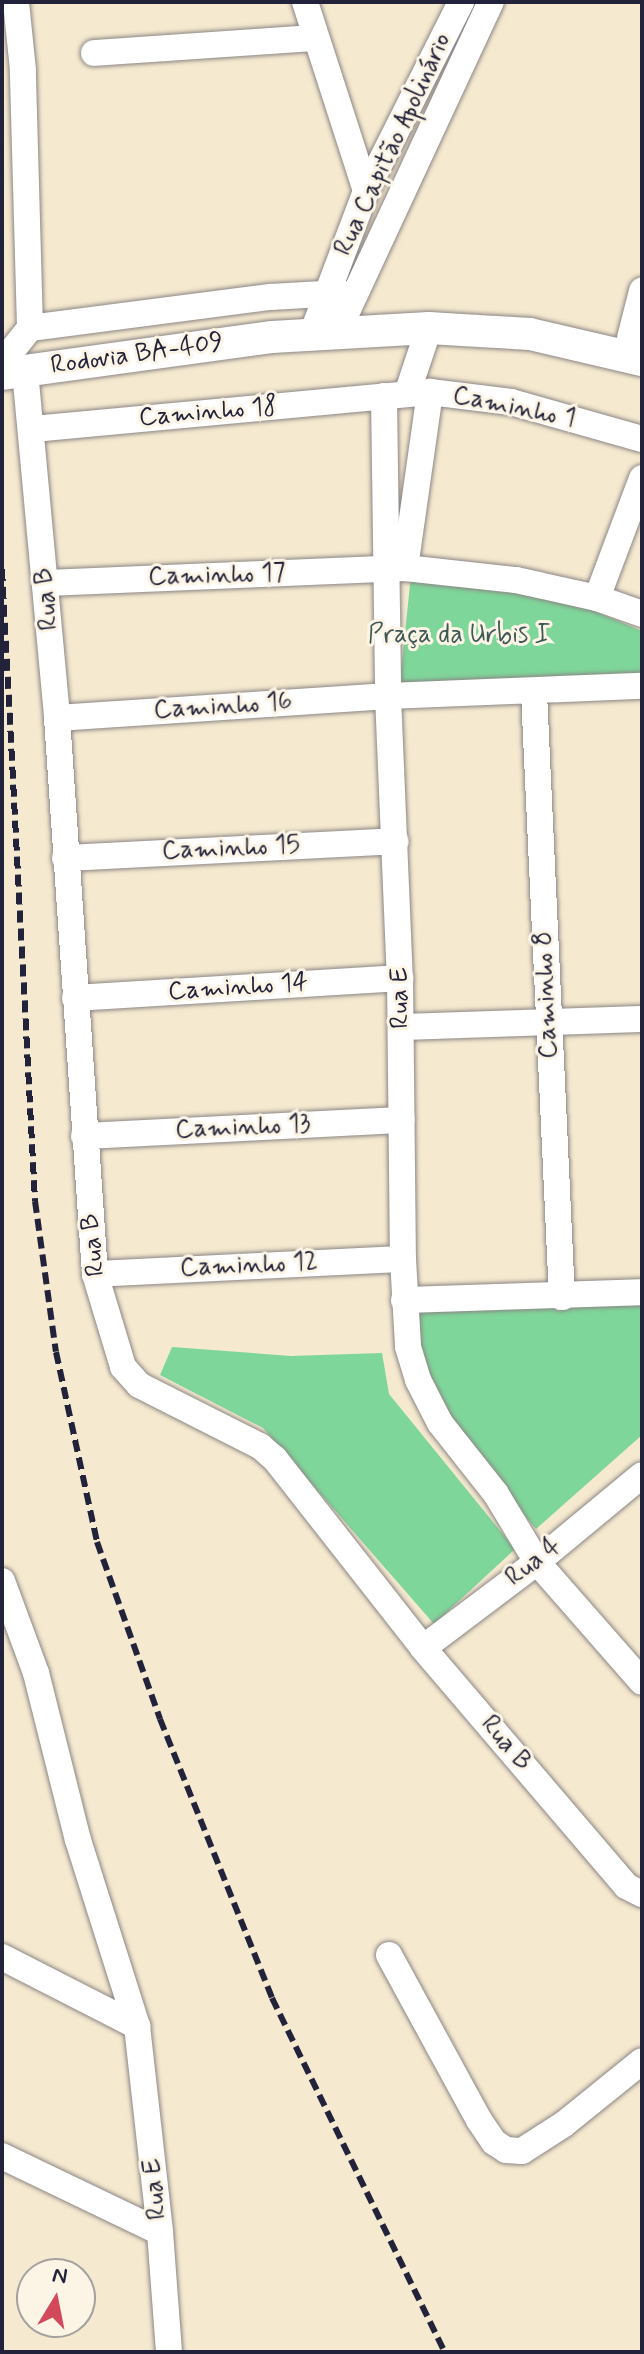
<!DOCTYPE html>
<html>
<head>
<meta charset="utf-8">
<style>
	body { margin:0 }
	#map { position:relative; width:644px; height:2354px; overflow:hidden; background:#f5e9cf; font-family:Mynerve,sans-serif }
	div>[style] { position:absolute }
	.green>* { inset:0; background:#7fd69a }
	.roads { filter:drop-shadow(0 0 2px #8c8685) drop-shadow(0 0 2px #8c8685) }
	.minor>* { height:26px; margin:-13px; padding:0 13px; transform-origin:13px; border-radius:13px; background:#fff }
	.major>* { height:32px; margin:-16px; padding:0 16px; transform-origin:16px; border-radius:16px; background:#fff }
	.rail>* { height:6px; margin-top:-3px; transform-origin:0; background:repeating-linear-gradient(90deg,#22223b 0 12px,transparent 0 18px) }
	span { translate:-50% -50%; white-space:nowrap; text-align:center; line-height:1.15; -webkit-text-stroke:6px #fcf5e5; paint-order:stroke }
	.street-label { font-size:26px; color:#22223b }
	.park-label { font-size:26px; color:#3e5858 }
	.frame { position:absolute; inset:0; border:4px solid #22223b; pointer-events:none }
	.north { position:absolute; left:16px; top:2258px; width:80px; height:80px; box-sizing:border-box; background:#fcf5e5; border:2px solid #a5a1a1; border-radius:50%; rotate:10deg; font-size:22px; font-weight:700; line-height:32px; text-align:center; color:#22223b }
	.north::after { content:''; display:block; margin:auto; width:28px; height:36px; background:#d1495b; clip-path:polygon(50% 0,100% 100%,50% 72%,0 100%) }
</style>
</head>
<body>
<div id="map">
	<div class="green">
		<div style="clip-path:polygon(411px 575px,462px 580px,585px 607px,642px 631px,642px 683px,399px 691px)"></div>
		<div style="clip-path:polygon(642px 1299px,642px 1435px,536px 1529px,450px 1428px,427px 1393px,415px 1312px)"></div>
		<div style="clip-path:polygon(172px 1347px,291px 1356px,382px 1353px,389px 1394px,515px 1549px,434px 1624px,263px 1428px,160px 1375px)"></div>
	</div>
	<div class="roads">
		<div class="minor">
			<div style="left:305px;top:2px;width:199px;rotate:72.1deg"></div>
			<div style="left:94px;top:53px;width:222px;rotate:-3.9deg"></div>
			<div style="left:30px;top:328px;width:242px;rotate:-7.4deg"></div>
			<div style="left:270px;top:297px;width:71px;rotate:-3.2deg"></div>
			<div style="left:338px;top:331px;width:363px;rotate:-65.1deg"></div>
			<div style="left:312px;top:334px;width:153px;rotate:-69.3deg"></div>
			<div style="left:366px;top:191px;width:212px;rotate:-63.3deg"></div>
			<div style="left:630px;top:338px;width:49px;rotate:-75.7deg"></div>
			<div style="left:2px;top:363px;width:45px;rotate:-51.3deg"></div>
			<div style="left:30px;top:328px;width:258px;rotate:-91.6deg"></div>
			<div style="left:23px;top:70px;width:68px;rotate:-95.9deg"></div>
			<div style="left:25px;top:371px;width:348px;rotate:84.7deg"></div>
			<div style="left:57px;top:718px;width:557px;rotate:86.09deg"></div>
			<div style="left:95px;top:1274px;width:97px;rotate:73.2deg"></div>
			<div style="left:123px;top:1367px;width:24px;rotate:48deg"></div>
			<div style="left:139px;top:1385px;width:136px;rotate:26.8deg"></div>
			<div style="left:260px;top:1446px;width:20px;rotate:41deg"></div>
			<div style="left:275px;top:1459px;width:240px;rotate:51.9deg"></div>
			<div style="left:423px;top:1648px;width:313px;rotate:49.5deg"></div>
			<div style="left:626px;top:1886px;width:18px;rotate:27deg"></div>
			<div style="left:407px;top:394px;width:70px;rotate:-71.6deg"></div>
			<div style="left:384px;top:396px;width:300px;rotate:89.2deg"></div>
			<div style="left:388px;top:696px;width:282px;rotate:87.6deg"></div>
			<div style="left:400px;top:978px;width:281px;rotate:89.4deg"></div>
			<div style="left:403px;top:1259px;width:88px;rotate:86.7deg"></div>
			<div style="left:408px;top:1347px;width:34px;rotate:73deg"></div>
			<div style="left:418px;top:1380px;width:48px;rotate:62.9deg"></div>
			<div style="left:440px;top:1423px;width:90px;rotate:51.7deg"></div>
			<div style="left:496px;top:1494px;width:79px;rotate:58.9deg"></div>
			<div style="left:537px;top:1562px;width:159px;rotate:48.8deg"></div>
			<div style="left:33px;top:429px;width:399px;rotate:-5.3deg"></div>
			<div style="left:430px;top:392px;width:82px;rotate:7deg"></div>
			<div style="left:511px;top:402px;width:136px;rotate:15.8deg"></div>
			<div style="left:405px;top:568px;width:178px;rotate:-81.9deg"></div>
			<div style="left:47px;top:583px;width:358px;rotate:-2.4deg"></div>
			<div style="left:405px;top:568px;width:112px;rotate:6.2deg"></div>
			<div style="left:516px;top:580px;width:83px;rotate:12.5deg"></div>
			<div style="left:597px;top:598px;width:48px;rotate:19.6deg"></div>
			<div style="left:597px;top:598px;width:128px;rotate:-69.4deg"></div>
			<div style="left:534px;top:693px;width:605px;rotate:87.35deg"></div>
			<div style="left:57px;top:718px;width:332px;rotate:-3.8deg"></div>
			<div style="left:388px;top:696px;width:254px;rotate:-2.3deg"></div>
			<div style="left:65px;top:858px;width:331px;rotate:-2.9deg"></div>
			<div style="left:75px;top:998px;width:326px;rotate:-3.5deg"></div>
			<div style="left:401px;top:1027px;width:241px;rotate:-1.9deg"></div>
			<div style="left:84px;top:1136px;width:318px;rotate:-2.9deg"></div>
			<div style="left:95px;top:1274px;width:308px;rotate:-2.8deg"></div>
			<div style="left:404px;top:1300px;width:238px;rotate:-1.9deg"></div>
			<div style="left:2px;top:1581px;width:98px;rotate:69.7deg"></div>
			<div style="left:36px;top:1673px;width:172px;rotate:75.9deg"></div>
			<div style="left:78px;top:1840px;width:195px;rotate:72.4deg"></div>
			<div style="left:137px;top:2026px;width:207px;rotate:83.6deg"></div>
			<div style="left:160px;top:2232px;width:120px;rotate:85.7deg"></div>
			<div style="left:423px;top:1648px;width:143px;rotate:-37deg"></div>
			<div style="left:537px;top:1562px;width:136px;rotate:-39.6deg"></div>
			<div style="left:389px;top:1955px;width:188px;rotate:61.4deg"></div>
			<div style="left:479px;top:2120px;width:27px;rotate:56deg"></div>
			<div style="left:494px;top:2142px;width:14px;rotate:34deg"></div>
			<div style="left:506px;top:2150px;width:16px;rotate:4deg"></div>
			<div style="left:522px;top:2151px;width:50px;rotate:-32.7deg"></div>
			<div style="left:564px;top:2124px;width:100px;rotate:-38.9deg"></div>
			<div style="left:2px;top:1957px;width:152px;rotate:27.1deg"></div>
			<div style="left:2px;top:2156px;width:175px;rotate:25.7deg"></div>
		</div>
		<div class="major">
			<div style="left:2px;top:374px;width:273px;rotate:-7.8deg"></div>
			<div style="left:272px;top:337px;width:157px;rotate:-3.3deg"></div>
			<div style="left:429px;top:328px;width:101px;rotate:3.4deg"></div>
			<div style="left:530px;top:334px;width:115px;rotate:13.1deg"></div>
		</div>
	</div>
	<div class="rail">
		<div style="left:2px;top:569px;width:633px;rotate:87.01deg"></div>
		<div style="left:35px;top:1201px;width:152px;rotate:82.1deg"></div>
		<div style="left:56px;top:1352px;width:194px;rotate:77.8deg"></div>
		<div style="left:97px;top:1542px;width:188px;rotate:70.4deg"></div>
		<div style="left:160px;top:1719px;width:301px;rotate:68.1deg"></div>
		<div style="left:272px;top:1998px;width:394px;rotate:64deg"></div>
	</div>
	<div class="street-label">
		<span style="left:394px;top:145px;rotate:-65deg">Rua Capitão Apolinário</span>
		<span style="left:137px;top:355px;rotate:-8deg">Rodovia BA-409</span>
		<span style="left:514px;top:408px;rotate:11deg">Caminho 1</span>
		<span style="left:208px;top:413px;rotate:-5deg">Caminho 18</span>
		<span style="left:217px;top:576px;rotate:-2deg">Caminho 17</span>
		<span style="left:48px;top:599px;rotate:-95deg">Rua B</span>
		<span style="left:223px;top:707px;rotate:-4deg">Caminho 16</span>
		<span style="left:231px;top:849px;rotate:-3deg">Caminho 15</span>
		<span style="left:238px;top:988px;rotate:-4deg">Caminho 14</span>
		<span style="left:547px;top:995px;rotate:-93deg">Caminho 8</span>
		<span style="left:401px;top:998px;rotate:-91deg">Rua E</span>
		<span style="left:243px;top:1128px;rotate:-3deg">Caminho 13</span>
		<span style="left:94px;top:1245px;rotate:-96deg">Rua B</span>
		<span style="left:249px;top:1266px;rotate:-3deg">Caminho 12</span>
		<span style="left:534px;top:1563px;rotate:-38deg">Rua 4</span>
		<span style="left:505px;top:1744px;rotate:50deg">Rua B</span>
		<span style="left:156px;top:2189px;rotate:-96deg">Rua E</span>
	</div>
	<div class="park-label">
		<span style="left:459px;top:636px">Praça da Urbis I</span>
	</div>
	<div class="frame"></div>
	<div class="north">N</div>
</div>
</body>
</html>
